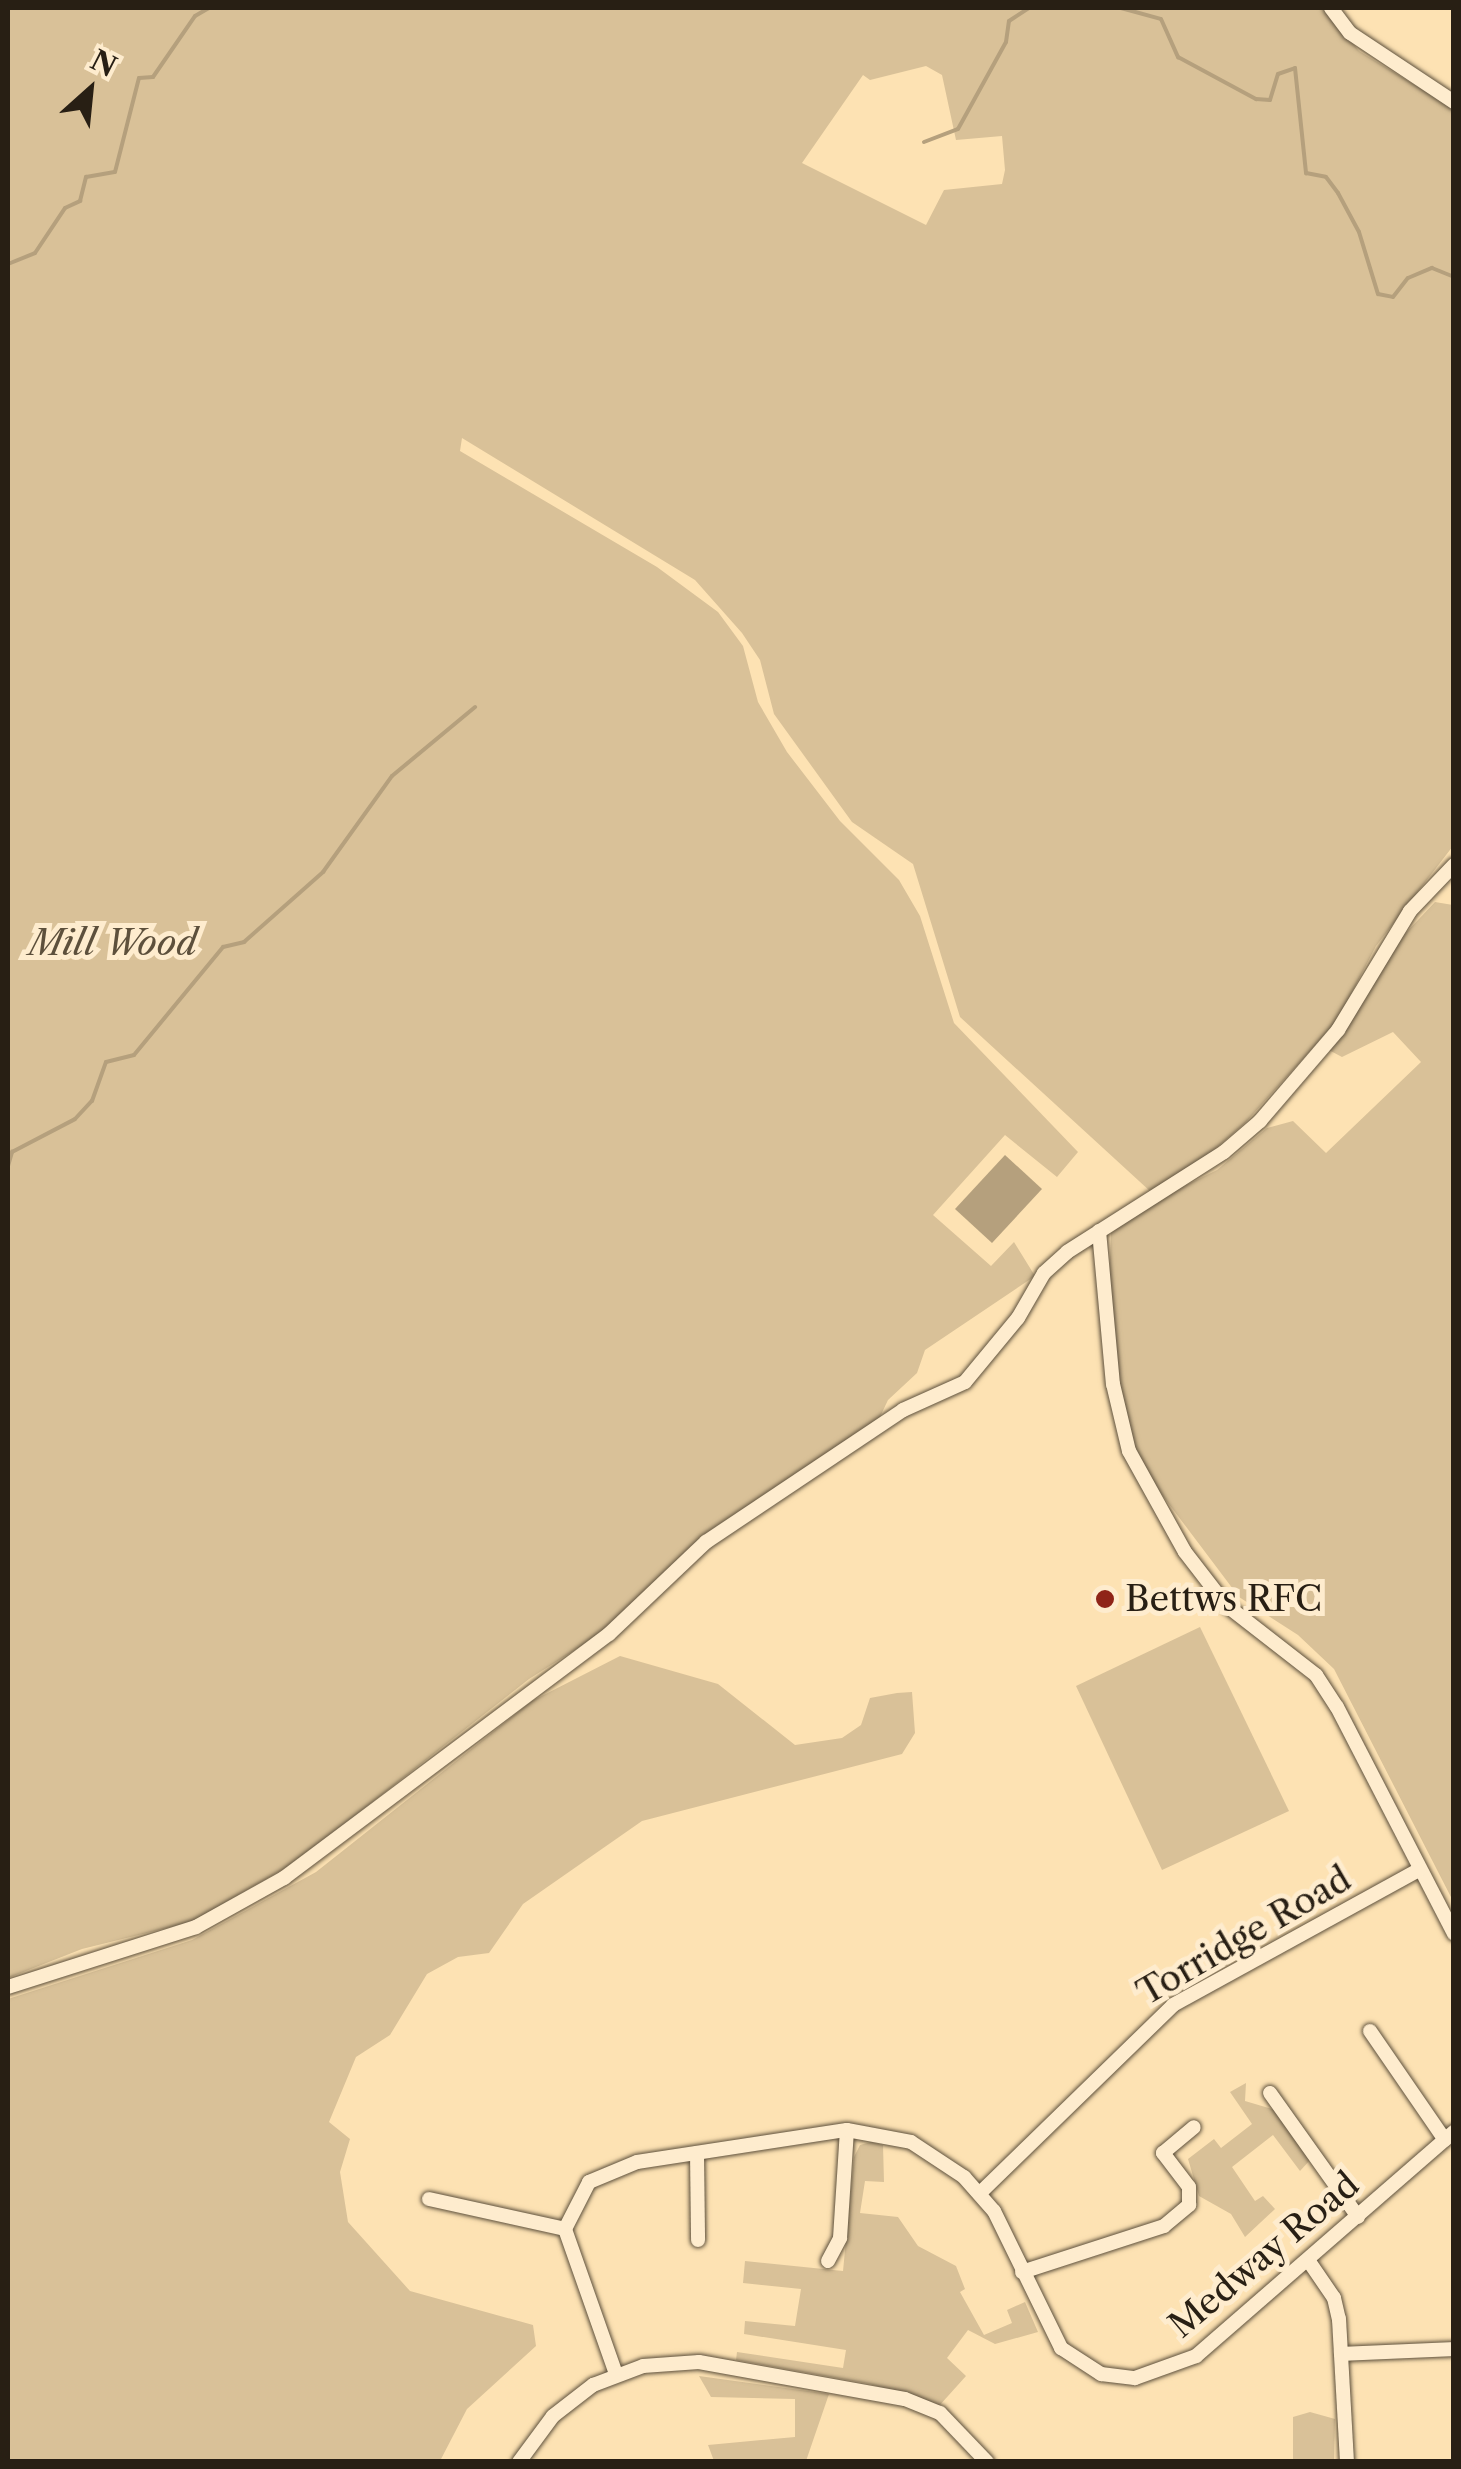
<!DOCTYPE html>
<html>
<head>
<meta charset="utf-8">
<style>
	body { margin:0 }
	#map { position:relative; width:1461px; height:2469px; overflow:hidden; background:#fde2b3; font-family:"Libre Caslon Text",serif }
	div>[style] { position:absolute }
	.green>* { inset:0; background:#d9c198 }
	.water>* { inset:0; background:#b5a07d }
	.stream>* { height:4px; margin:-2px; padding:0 2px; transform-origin:2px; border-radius:2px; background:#b5a07d }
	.roads { filter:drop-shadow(0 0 2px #5d503c) drop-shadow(0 0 2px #5d503c) }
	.street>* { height:14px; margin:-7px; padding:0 7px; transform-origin:7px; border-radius:7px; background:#feecce }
	.dots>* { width:28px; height:28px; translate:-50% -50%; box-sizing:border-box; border:5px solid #feecce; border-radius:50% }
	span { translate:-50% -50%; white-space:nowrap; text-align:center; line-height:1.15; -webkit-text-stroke:10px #feecce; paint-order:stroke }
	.park-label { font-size:35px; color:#5d503c; font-style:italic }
	.poi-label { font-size:35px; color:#281f14 }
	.left { translate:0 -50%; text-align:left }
	.street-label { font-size:35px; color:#281f14 }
	.frame { position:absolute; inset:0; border:10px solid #281f14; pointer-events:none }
	.north { position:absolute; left:40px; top:40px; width:100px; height:100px; -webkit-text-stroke:8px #feecce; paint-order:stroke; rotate:27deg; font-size:28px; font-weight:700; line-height:40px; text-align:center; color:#281f14 }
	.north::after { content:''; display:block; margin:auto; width:35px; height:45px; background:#281f14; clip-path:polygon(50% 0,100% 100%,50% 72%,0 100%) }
</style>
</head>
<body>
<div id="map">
	<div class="green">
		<div style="clip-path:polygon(evenodd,8px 8px,1325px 8px,1359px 51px,1454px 109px,1453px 846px,1376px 946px,1337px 1021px,1245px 1123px,1192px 1169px,1151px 1192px,960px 1017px,913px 864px,852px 822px,774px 714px,760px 660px,742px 633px,695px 580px,462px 438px,460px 451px,657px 567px,718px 612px,743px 646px,758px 702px,787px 752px,840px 821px,899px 880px,920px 916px,954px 1023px,1078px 1152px,1057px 1177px,1005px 1135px,933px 1215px,991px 1266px,1014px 1242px,1035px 1276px,925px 1350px,917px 1373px,888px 1400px,878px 1421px,712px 1529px,608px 1629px,529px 1679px,296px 1862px,191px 1922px,82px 1949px,8px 1978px,8px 8px,926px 66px,942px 75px,956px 140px,1002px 136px,1005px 170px,1002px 184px,944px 190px,926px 225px,802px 163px,863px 75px,870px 80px,926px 66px)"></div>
		<div style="clip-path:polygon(1435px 902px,1453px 905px,1453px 1901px,1334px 1669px,1298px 1635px,1239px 1597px,1129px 1451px,1108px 1313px,1111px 1233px,1156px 1200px,1217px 1170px,1267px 1128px,1293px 1121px,1326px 1153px,1421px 1062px,1393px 1032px,1342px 1057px,1325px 1048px,1386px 954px)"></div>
		<div style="clip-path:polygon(1200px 1627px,1289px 1811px,1162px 1870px,1076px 1686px)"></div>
		<div style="clip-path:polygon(620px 1656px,718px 1684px,795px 1745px,842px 1738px,861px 1725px,870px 1698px,897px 1693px,912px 1692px,915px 1733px,902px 1754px,642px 1821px,523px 1904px,489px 1953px,458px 1957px,427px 1974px,390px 2035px,356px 2057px,329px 2122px,350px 2139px,340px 2172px,348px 2222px,410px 2291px,533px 2325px,536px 2346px,467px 2409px,440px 2461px,8px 2461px,8px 1999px,192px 1940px,316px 1872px,532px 1701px)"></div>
		<div style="clip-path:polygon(1246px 2083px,1245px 2101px,1275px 2110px,1311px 2159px,1300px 2171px,1273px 2135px,1232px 2167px,1255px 2201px,1263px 2196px,1275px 2209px,1245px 2237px,1231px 2214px,1199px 2196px,1188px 2159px,1214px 2139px,1221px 2148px,1252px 2124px,1230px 2092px)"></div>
		<div style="clip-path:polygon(871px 2142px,883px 2145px,884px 2182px,865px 2181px,860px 2213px,898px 2217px,918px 2246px,956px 2266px,965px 2289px,960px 2292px,984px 2335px,1012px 2323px,1007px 2310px,1025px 2302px,1038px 2332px,995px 2344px,968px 2330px,947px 2358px,966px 2376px,939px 2406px,870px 2384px,736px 2360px,737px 2352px,843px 2368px,846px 2350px,744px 2334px,745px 2321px,795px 2326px,801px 2289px,743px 2283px,745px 2261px,843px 2271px,854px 2157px,860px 2145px)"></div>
		<div style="clip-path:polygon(699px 2376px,829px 2394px,806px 2461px,714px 2461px,708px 2445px,795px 2437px,795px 2399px,711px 2397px)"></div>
		<div style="clip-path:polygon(1310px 2412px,1335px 2419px,1334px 2461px,1293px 2461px,1293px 2417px)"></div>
	</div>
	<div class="water">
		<div style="clip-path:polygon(1005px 1155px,1042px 1189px,992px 1243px,955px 1209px)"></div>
	</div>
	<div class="stream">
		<div style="left:1121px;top:8px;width:41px;rotate:15.4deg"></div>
		<div style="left:1161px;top:19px;width:42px;rotate:65.9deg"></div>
		<div style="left:1178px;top:57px;width:89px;rotate:28.3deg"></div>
		<div style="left:1256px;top:99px;width:14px;rotate:4deg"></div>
		<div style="left:1270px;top:100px;width:27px;rotate:-73deg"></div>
		<div style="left:1278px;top:74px;width:18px;rotate:-19deg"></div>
		<div style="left:1295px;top:68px;width:106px;rotate:84deg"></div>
		<div style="left:1306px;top:173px;width:20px;rotate:11deg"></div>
		<div style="left:1326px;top:177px;width:20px;rotate:53deg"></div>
		<div style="left:1338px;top:193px;width:44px;rotate:61.7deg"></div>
		<div style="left:1359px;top:232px;width:65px;rotate:73deg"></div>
		<div style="left:1378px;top:294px;width:15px;rotate:11deg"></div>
		<div style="left:1393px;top:297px;width:24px;rotate:-52deg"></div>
		<div style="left:1408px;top:278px;width:26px;rotate:-23deg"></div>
		<div style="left:1432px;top:268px;width:24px;rotate:22deg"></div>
		<div style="left:924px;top:142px;width:36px;rotate:-21deg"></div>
		<div style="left:958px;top:129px;width:99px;rotate:-61.1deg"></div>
		<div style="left:1006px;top:42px;width:21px;rotate:-82deg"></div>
		<div style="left:1009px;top:21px;width:24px;rotate:-33deg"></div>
		<div style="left:8px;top:264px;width:29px;rotate:-22deg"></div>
		<div style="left:35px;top:253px;width:54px;rotate:-56.3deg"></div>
		<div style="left:65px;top:208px;width:17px;rotate:-25deg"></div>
		<div style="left:80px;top:201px;width:25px;rotate:-76deg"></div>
		<div style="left:86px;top:177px;width:29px;rotate:-10deg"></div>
		<div style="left:115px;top:172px;width:97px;rotate:-75.7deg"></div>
		<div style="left:139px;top:78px;width:14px;rotate:-4deg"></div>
		<div style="left:153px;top:77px;width:74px;rotate:-55.5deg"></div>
		<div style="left:195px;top:16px;width:16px;rotate:-30deg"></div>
		<div style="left:8px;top:1166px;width:15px;rotate:-74deg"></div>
		<div style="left:12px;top:1152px;width:71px;rotate:-27.6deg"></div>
		<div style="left:75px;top:1119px;width:25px;rotate:-47deg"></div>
		<div style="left:92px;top:1101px;width:41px;rotate:-70.3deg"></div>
		<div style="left:106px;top:1062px;width:29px;rotate:-14deg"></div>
		<div style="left:134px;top:1055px;width:140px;rotate:-50.5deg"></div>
		<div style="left:223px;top:947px;width:22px;rotate:-13deg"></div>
		<div style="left:244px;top:942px;width:106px;rotate:-41.5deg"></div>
		<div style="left:323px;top:872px;width:118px;rotate:-54.3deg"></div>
		<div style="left:392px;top:776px;width:108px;rotate:-39.7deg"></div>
		<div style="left:8px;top:1187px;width:29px;rotate:90deg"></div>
		<div style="left:8px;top:1261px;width:5px;rotate:90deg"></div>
	</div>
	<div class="roads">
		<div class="street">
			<div style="left:1331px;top:8px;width:31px;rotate:53deg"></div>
			<div style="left:1350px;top:33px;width:125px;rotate:33.6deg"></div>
			<div style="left:1099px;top:1231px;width:154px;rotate:84.8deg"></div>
			<div style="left:1113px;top:1384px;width:69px;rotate:76.6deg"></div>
			<div style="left:1129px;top:1451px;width:115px;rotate:61deg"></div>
			<div style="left:1185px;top:1552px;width:67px;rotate:52.3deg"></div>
			<div style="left:1226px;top:1605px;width:114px;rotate:37.9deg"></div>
			<div style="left:1316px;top:1675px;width:38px;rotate:57deg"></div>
			<div style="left:1337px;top:1707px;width:255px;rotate:62.7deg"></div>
			<div style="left:8px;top:1987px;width:197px;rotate:-17.7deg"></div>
			<div style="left:196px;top:1927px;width:101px;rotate:-29.1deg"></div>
			<div style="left:284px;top:1878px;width:406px;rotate:-36.9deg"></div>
			<div style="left:609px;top:1634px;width:134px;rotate:-43.5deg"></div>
			<div style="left:706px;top:1542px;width:237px;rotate:-33.8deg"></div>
			<div style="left:903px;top:1410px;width:68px;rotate:-24.3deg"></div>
			<div style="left:965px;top:1382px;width:83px;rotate:-50.4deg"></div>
			<div style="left:1018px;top:1318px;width:52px;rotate:-60deg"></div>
			<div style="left:1044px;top:1273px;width:31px;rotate:-42deg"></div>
			<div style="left:1067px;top:1252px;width:186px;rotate:-32.5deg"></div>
			<div style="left:1224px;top:1152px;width:48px;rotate:-40.7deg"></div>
			<div style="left:1260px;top:1121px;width:120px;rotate:-49.4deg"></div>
			<div style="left:1338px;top:1030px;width:139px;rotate:-58.8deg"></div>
			<div style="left:1410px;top:911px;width:64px;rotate:-46.3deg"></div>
			<div style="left:1370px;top:2031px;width:132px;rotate:55.5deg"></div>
			<div style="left:1270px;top:2093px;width:152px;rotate:54.6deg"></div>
			<div style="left:697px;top:2153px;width:87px;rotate:89.3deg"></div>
			<div style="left:980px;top:2193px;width:269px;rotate:-44.2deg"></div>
			<div style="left:1173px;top:2005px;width:281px;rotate:-28.8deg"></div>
			<div style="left:429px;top:2199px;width:139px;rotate:12.4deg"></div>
			<div style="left:1308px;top:2260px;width:46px;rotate:55.6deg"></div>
			<div style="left:1334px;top:2298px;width:22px;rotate:77deg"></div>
			<div style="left:1339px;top:2319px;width:143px;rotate:86.8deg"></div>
			<div style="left:828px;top:2261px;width:26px;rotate:-62deg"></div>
			<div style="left:840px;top:2238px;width:108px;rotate:-86.3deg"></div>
			<div style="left:1022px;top:2272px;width:149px;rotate:-17.9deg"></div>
			<div style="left:1164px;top:2226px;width:33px;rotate:-40deg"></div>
			<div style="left:1189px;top:2205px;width:18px;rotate:-90deg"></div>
			<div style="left:1189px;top:2187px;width:43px;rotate:-127.4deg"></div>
			<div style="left:1163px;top:2153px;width:40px;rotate:-40deg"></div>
			<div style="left:1341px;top:2354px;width:113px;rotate:-2.5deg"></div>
			<div style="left:616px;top:2374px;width:154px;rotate:-109.4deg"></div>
			<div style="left:565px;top:2229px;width:53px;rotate:-62.9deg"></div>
			<div style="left:589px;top:2182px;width:52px;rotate:-22.6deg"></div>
			<div style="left:637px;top:2162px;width:212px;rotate:-8.7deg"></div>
			<div style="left:847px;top:2130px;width:65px;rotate:10.6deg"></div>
			<div style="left:911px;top:2142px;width:64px;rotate:33.4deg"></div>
			<div style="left:964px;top:2177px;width:45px;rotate:48.6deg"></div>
			<div style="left:994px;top:2211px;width:153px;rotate:63.9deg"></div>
			<div style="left:1061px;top:2348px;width:48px;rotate:33deg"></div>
			<div style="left:1101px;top:2374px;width:34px;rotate:7deg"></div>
			<div style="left:1135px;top:2378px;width:65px;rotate:-19.8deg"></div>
			<div style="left:1196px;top:2356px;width:342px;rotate:-41deg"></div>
			<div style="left:519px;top:2462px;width:57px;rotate:-53.5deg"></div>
			<div style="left:553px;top:2416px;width:51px;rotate:-37.8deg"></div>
			<div style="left:593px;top:2385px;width:53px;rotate:-20.8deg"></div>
			<div style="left:643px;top:2366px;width:56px;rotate:-4.1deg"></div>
			<div style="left:699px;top:2362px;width:209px;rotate:10.2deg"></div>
			<div style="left:905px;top:2399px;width:38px;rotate:22deg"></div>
			<div style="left:940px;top:2413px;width:68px;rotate:46.2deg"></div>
		</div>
	</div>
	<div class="dots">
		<div style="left:1105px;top:1599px;background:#8f2418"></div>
	</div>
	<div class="park-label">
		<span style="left:113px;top:943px">Mill Wood</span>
	</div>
	<div class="poi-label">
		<span class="left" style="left:1125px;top:1599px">Bettws RFC</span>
	</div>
	<div class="street-label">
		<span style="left:1244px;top:1936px;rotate:-30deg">Torridge Road</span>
		<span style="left:1264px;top:2255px;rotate:-40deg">Medway Road</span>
	</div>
	<div class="frame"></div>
	<div class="north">N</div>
</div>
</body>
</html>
